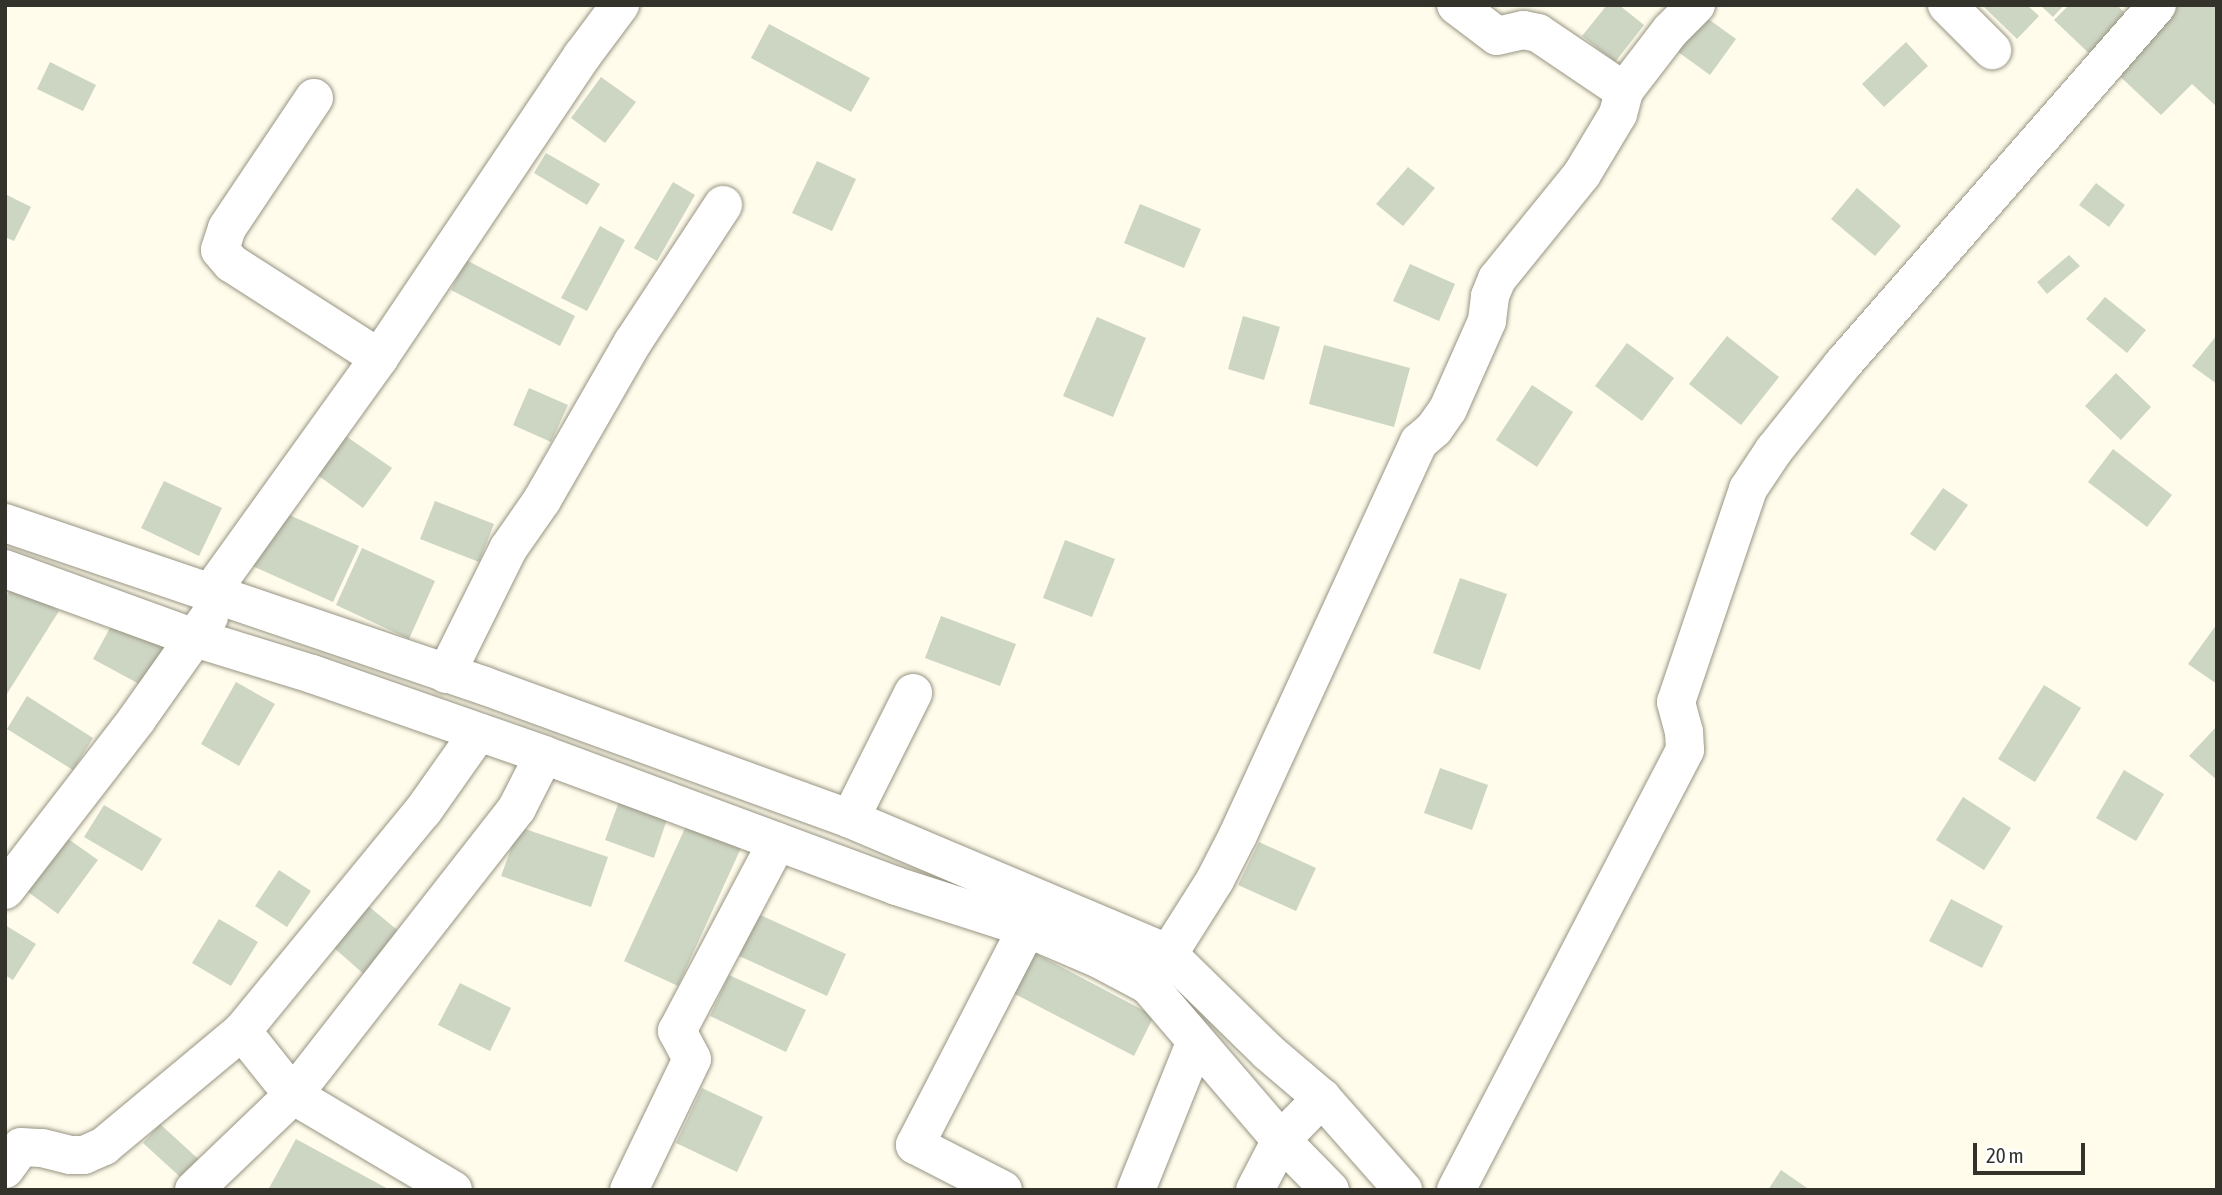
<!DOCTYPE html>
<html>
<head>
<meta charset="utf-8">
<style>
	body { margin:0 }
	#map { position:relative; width:2222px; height:1195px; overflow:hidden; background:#fffcec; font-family:"Asap Condensed",sans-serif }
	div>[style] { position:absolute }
	.building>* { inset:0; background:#cdd5c3 }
	.roads { filter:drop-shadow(0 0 2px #989482) drop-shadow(0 0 2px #989482) }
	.minor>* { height:38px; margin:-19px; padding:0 19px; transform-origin:19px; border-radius:19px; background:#fff }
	span { translate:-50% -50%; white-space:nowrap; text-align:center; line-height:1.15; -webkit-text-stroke:5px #fff; paint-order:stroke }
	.frame { position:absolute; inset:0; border:7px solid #34332b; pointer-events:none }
	.scale { position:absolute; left:1973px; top:1143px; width:112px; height:32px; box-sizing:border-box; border:4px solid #34332b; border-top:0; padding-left:9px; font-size:21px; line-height:24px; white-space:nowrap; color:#34332b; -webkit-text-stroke:5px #fff; paint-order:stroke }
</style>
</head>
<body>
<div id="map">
	<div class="building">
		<div style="clip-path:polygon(1607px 5px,1619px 5px,1644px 25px,1615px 62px,1582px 36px)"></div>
		<div style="clip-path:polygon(1982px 5px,2027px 5px,2039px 16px,2017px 39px)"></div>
		<div style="clip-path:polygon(2040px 5px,2064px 5px,2053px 17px)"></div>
		<div style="clip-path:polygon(2069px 5px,2117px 5px,2133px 21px,2096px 60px,2054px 20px)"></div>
		<div style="clip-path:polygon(2170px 5px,2217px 5px,2217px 107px,2192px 84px,2161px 115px,2110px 67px)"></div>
		<div style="clip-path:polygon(1700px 13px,1736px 39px,1710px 75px,1674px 49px)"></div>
		<div style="clip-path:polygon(769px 24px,870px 78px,851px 112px,751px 58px)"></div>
		<div style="clip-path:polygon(1906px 42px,1928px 66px,1884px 107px,1862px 84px)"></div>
		<div style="clip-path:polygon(50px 62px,96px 85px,83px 111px,37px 89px)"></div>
		<div style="clip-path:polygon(601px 77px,636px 102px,605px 143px,571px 118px)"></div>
		<div style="clip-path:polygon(546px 153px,600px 184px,587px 205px,534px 173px)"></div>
		<div style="clip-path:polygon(817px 161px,856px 179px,832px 231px,792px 213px)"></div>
		<div style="clip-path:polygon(1408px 167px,1435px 188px,1403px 226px,1376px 204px)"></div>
		<div style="clip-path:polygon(673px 182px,695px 195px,657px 261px,634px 248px)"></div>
		<div style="clip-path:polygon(2096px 183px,2125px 205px,2109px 227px,2079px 205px)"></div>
		<div style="clip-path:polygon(1857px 188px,1901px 226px,1875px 256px,1831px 219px)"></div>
		<div style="clip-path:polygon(5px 194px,31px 207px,14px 241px,5px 237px)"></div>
		<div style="clip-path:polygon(1140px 204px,1201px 229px,1184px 268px,1124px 243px)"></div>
		<div style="clip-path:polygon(600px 226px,625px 240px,587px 311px,561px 298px)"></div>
		<div style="clip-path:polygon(2069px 255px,2080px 266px,2047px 294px,2037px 282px)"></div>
		<div style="clip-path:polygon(466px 260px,575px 316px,560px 346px,451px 290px)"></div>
		<div style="clip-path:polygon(1410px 264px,1455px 284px,1439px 321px,1393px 301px)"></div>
		<div style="clip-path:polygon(2105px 297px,2146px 330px,2127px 353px,2086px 319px)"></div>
		<div style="clip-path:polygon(1243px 316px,1280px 327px,1264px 380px,1228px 369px)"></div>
		<div style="clip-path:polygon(1097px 317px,1146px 338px,1113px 417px,1063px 396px)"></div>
		<div style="clip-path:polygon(2217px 335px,2217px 384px,2192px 366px)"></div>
		<div style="clip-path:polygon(1727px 336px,1779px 377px,1741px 425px,1689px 384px)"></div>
		<div style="clip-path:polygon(1627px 343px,1674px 378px,1642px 421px,1595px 386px)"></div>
		<div style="clip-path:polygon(1324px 345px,1410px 368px,1394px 427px,1309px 404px)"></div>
		<div style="clip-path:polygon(2116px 373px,2151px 407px,2121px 440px,2085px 406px)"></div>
		<div style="clip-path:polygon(1532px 385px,1573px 412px,1537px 467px,1496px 440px)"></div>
		<div style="clip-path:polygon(529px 388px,568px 405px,551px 442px,513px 425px)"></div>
		<div style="clip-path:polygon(340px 432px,392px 468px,363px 508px,312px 471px)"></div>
		<div style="clip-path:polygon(2113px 449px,2172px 495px,2147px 527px,2088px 482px)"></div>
		<div style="clip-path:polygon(164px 481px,222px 508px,199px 556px,141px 528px)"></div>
		<div style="clip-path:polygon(1943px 488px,1968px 505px,1935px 551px,1910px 534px)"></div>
		<div style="clip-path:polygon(435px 501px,494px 524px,479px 562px,420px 539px)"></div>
		<div style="clip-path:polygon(276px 509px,359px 546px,333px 602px,250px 565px)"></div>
		<div style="clip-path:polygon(1065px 540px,1115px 559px,1092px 617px,1043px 598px)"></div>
		<div style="clip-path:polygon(362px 548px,435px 581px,409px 639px,336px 605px)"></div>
		<div style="clip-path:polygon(1460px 578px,1507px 594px,1480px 670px,1433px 653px)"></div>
		<div style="clip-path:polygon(15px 583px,59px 611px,5px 697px,5px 598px)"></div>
		<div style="clip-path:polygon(941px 616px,1016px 644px,1000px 686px,925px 658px)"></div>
		<div style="clip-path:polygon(116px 617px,177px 651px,154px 692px,93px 659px)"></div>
		<div style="clip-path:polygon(2217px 624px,2217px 684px,2188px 664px)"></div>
		<div style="clip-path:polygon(236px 682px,275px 704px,239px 766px,201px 744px)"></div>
		<div style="clip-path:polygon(2044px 685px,2081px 708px,2035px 782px,1998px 759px)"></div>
		<div style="clip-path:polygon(27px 696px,93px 738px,73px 770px,7px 729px)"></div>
		<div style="clip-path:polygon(2217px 726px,2217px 780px,2189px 756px)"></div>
		<div style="clip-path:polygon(1440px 768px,1488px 785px,1472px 830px,1424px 813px)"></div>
		<div style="clip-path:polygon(2124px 770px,2164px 794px,2136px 841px,2096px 818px)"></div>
		<div style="clip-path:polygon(621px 796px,669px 813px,654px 858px,605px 840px)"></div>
		<div style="clip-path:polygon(1963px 797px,2011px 828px,1984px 870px,1936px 840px)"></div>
		<div style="clip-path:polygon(104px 805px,162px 839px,142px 871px,84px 837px)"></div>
		<div style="clip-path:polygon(687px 824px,741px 848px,678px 986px,624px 961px)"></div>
		<div style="clip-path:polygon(519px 827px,608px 857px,591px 907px,501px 876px)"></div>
		<div style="clip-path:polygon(64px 836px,98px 860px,58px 914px,24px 889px)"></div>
		<div style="clip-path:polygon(1259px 842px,1316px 868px,1296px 911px,1238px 885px)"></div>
		<div style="clip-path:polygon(279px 870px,311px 891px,287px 927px,255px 906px)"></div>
		<div style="clip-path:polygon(360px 899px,402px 934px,366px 976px,325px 940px)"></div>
		<div style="clip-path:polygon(1951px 899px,2003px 926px,1982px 968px,1929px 941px)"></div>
		<div style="clip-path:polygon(758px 914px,846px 954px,827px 996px,739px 956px)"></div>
		<div style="clip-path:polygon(219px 919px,258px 942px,231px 986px,192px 963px)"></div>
		<div style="clip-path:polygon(5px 925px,36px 944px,13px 980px,5px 975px)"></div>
		<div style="clip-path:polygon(1033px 952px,1154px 1016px,1134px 1056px,1011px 992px)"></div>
		<div style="clip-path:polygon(729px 975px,806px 1010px,786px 1052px,710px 1016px)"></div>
		<div style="clip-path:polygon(460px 983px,511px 1008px,490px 1051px,438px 1025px)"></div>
		<div style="clip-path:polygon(702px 1088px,763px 1117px,737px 1172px,676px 1143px)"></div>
		<div style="clip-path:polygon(160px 1124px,206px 1166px,189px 1185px,143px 1143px)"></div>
		<div style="clip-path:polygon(296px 1139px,390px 1190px,268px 1190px)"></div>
		<div style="clip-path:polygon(1781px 1170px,1810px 1190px,1768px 1190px)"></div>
	</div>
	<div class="roads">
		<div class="minor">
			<div style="left:1456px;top:5px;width:51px;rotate:37.1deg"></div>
			<div style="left:1497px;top:36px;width:27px;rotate:-13deg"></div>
			<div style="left:1523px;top:30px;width:15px;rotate:11deg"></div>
			<div style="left:1538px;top:33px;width:104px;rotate:34deg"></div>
			<div style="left:1947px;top:5px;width:64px;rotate:45deg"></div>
			<div style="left:314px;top:98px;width:156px;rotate:123.8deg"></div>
			<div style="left:227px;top:228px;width:23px;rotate:108deg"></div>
			<div style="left:220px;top:250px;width:17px;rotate:50deg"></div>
			<div style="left:231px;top:263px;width:176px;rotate:32.7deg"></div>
			<div style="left:5px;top:523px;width:507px;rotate:18.76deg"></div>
			<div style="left:485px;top:686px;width:388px;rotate:20deg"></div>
			<div style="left:850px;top:819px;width:344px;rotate:22.9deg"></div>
			<div style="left:1167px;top:953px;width:141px;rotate:44.4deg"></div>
			<div style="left:1268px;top:1052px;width:71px;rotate:40.4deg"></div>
			<div style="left:1322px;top:1098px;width:123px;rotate:48.6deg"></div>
			<div style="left:5px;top:569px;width:202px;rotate:20deg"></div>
			<div style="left:195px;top:638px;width:122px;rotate:17.1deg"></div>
			<div style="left:312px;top:674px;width:246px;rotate:19.2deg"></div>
			<div style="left:544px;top:755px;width:376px;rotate:20.4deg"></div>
			<div style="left:896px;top:886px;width:138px;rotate:17.8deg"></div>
			<div style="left:1027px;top:928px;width:78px;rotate:23.3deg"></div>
			<div style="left:1099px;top:959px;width:55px;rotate:28deg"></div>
			<div style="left:1148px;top:985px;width:204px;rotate:49.4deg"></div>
			<div style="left:1281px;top:1140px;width:70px;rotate:45.6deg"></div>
			<div style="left:211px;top:592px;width:288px;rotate:-54.3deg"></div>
			<div style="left:379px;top:358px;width:364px;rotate:-56.1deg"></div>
			<div style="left:582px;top:56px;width:64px;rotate:-53.3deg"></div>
			<div style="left:446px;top:674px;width:140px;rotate:-63.6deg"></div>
			<div style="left:508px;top:549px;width:60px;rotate:-55.2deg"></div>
			<div style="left:542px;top:500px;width:182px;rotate:-60.1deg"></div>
			<div style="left:633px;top:342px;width:164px;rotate:-56.7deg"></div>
			<div style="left:850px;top:819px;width:141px;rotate:-63.4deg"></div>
			<div style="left:5px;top:890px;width:216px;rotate:-52.3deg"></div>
			<div style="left:137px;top:719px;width:125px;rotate:-54.8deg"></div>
			<div style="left:1155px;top:975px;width:112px;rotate:-57.7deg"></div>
			<div style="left:1215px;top:880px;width:51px;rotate:-62.9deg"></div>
			<div style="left:1238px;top:835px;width:433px;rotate:-65.3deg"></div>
			<div style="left:1419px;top:442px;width:20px;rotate:-41deg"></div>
			<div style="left:1434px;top:429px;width:24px;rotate:-55deg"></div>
			<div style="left:1448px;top:409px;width:96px;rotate:-66.1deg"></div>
			<div style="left:1487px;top:321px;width:25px;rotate:-83deg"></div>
			<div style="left:1490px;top:296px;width:18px;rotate:-68deg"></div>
			<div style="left:1497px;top:279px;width:135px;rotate:-51deg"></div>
			<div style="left:1582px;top:174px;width:70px;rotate:-59deg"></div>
			<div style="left:1618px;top:114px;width:24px;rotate:-75deg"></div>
			<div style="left:1624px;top:91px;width:76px;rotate:-52.5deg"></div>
			<div style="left:1670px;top:31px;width:37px;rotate:-45deg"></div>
			<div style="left:5px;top:1169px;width:27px;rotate:-54deg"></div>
			<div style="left:21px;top:1147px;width:21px;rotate:3deg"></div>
			<div style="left:42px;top:1148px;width:29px;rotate:14deg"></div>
			<div style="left:70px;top:1155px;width:14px"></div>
			<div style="left:84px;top:1155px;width:22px;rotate:-24deg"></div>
			<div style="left:104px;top:1146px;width:180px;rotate:-39.8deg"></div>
			<div style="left:242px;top:1031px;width:285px;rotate:-50.6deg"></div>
			<div style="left:423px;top:811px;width:95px;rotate:-54.8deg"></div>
			<div style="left:194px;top:1190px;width:137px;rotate:-43.8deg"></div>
			<div style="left:293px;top:1095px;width:82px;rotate:-128.6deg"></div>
			<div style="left:453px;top:1190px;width:186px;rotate:-149.3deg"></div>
			<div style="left:293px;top:1095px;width:364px;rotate:-52deg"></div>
			<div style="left:517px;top:808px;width:59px;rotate:-63deg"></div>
			<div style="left:629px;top:1190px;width:145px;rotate:-64.3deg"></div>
			<div style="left:692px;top:1059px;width:32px;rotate:-118deg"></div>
			<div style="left:677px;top:1031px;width:214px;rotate:-62.1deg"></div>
			<div style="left:1003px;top:1190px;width:99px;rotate:-152.9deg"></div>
			<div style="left:915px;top:1145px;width:244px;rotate:-62.7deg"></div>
			<div style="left:1136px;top:1190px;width:158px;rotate:-68.1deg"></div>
			<div style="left:1255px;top:1190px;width:56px;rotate:-62.5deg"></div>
			<div style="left:1281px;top:1140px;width:59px;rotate:-45.7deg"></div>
			<div style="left:1456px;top:1190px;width:496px;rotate:-62.5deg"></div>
			<div style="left:1685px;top:750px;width:18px;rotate:-93deg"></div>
			<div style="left:1684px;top:732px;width:31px;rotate:-105deg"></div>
			<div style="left:1676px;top:702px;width:225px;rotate:-71.3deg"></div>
			<div style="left:1748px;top:489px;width:47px;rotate:-56.3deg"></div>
			<div style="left:1774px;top:450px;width:109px;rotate:-51.3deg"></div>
			<div style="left:1842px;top:365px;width:478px;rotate:-48.8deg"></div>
		</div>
	</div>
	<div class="frame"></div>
	<div class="scale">20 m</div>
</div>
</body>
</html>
